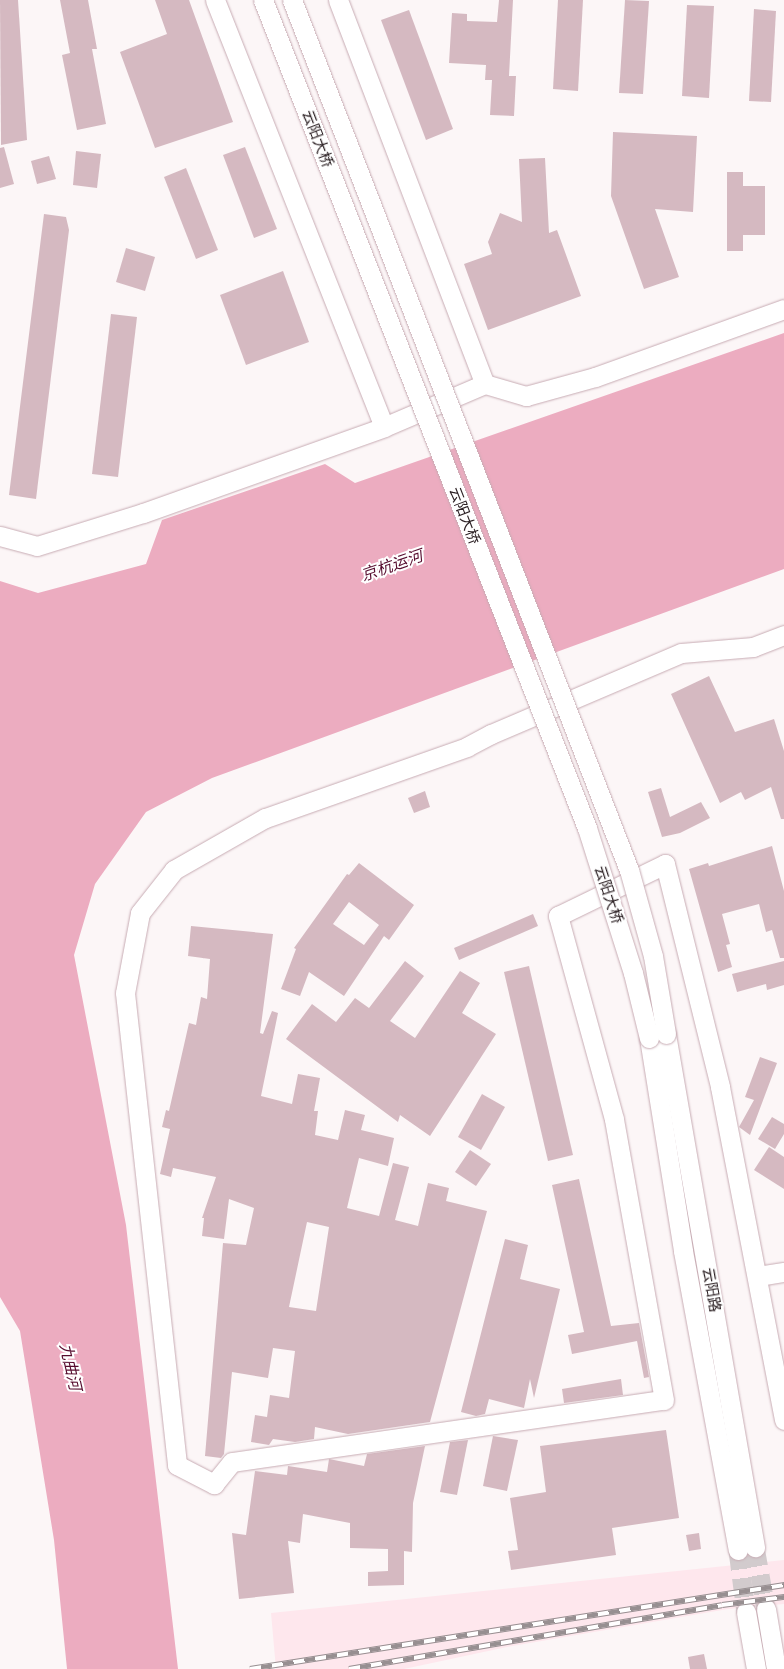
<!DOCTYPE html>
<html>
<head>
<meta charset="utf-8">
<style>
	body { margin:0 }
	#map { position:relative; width:784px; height:1669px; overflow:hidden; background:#fcf6f7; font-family:"Fira Sans","Noto Sans SC",sans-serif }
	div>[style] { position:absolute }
	.built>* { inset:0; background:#fee7ed }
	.water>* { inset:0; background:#ecacc0 }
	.building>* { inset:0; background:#d5b9c1 }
	.minor-tunnel>* { height:19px; margin-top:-9.5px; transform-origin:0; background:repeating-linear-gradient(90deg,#d2cbcd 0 19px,transparent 0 28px) }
	.roads { filter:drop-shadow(0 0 1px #c7abb3) drop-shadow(0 0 1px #c7abb3) }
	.minor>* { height:19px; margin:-9.5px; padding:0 9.5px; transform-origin:9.5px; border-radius:9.5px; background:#fff }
	.rail>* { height:5.5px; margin-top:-2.75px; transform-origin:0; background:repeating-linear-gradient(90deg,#fff 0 11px,#978f91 0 22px); box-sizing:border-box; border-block:1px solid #978f91 }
	.bridges { filter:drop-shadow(0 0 1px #c7abb3) drop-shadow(0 0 1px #c7abb3) }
	.minor-bridge>* { height:19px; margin:-9.5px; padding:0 9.5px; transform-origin:9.5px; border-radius:9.5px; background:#fff }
	span { translate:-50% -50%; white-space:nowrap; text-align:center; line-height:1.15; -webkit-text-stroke:4px #fff; paint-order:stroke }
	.street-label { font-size:15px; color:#2c2124 }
	.water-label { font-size:16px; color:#560c2e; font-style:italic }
</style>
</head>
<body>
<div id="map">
	<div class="built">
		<div style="clip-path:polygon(784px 1560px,784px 1604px,728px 1609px,507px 1647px,404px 1669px,276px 1669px,271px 1613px)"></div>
	</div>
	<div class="water">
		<div style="clip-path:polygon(784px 333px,784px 569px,212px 778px,146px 812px,95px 884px,74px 955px,126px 1225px,178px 1669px,67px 1669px,54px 1540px,20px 1331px,0 1297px,0 581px,38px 593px,146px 564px,162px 520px,325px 464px,355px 483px)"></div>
	</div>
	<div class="building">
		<div style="clip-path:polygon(0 0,18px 0,27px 140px,1px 145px)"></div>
		<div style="clip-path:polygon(60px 0,88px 0,97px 49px,92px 49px,106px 124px,77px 130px,62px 55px,70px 53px)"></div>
		<div style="clip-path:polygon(155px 0,189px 0,233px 122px,155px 148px,120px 52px,167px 34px)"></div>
		<div style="clip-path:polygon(499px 0,513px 0,509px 76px,516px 76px,514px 116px,490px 115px,492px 80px,485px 80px,486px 65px,449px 63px,452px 13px,467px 14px,467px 21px,497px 22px)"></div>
		<div style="clip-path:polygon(558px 0,583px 0,578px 91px,553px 89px)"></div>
		<div style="clip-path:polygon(625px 0,649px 1px,643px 94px,619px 93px)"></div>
		<div style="clip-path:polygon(687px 5px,714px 6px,709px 98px,682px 96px)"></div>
		<div style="clip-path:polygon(754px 9px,776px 11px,771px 102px,749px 101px)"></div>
		<div style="clip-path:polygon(409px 10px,453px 129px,426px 140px,381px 20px)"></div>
		<div style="clip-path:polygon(613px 132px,697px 136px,693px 212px,655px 209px,679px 277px,644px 289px,611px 196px)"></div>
		<div style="clip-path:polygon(4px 147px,14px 184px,0 188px,0 148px)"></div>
		<div style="clip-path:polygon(245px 147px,277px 229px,254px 238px,223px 155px)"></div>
		<div style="clip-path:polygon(76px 151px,101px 154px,97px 188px,73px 185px)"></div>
		<div style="clip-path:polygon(49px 156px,56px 179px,37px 184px,31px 161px)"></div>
		<div style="clip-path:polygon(545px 158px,549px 233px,557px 230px,581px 296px,488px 330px,464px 264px,492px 254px,488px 242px,500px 213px,522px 222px,519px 159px)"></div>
		<div style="clip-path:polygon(186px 168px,218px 250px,196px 259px,164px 177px)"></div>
		<div style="clip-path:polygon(727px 172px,743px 172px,743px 186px,765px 186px,765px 235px,743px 235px,743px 251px,727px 251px)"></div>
		<div style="clip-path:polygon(44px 214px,66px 217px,69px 230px,36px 499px,9px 495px)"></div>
		<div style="clip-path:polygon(126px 248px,155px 257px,145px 291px,116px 282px)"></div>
		<div style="clip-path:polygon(283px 271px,309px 342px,246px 365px,220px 295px)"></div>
		<div style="clip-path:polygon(111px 314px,137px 317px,118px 477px,92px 474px)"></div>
		<div style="clip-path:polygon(709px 676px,735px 732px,774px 719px,784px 751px,784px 819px,781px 819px,771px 787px,745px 800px,741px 792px,720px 803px,671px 694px)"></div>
		<div style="clip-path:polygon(661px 788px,670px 817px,701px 802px,710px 818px,680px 833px,662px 837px,648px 792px)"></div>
		<div style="clip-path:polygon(425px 791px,430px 807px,414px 813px,408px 798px)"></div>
		<div style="clip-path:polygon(772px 846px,784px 891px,784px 958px,780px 958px,772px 930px,766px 932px,759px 904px,722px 914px,730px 944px,726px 945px,732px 967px,718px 972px,689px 869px,708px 863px,709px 866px)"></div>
		<div style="clip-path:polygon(evenodd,359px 863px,414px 905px,389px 940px,384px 936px,344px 996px,309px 972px,300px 996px,281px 989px,296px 949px,294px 948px,347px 874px,349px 875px,359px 863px,349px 902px,379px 925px,364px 945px,333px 924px,349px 902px)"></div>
		<div style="clip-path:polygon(533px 914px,538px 926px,459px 960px,454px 948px)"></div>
		<div style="clip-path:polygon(evenodd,191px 926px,273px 934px,260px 1033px,263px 1034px,272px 1011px,278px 1013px,261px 1096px,292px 1104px,298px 1074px,320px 1078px,314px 1111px,318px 1111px,315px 1135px,338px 1140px,345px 1110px,365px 1115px,361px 1130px,394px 1138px,388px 1166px,359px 1158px,347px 1208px,379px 1216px,393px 1163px,409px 1167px,395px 1220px,418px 1226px,428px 1183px,449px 1188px,446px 1201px,487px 1211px,430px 1422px,348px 1434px,315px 1427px,314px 1439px,295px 1442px,273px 1439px,269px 1445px,251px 1442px,255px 1415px,267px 1417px,270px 1395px,289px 1398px,295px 1351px,273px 1348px,268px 1378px,232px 1372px,224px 1454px,221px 1458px,205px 1456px,223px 1243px,246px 1245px,254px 1208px,229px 1199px,224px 1239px,202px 1236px,204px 1218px,202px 1218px,216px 1177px,173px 1168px,171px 1177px,160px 1174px,170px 1129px,162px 1127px,166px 1110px,169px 1111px,189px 1023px,196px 1025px,201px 997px,207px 999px,210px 959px,188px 956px,191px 926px,307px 1222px,329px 1227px,316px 1311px,289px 1307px,307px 1222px)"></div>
		<div style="clip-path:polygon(405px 961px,424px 976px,390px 1021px,415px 1038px,460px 971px,480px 983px,462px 1013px,496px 1034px,430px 1136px,400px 1115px,398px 1122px,286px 1039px,312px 1004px,336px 1022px,355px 998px,369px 1008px)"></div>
		<div style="clip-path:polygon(784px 961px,784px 985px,767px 990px,766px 984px,737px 992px,732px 974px)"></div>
		<div style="clip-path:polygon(529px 966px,573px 1155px,548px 1161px,504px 972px)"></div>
		<div style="clip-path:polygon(760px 1057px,777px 1063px,750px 1135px,739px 1127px,754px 1100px,745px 1097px)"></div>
		<div style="clip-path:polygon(482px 1094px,505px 1107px,481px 1150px,458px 1137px)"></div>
		<div style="clip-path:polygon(772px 1117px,784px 1124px,784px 1134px,775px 1149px,758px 1139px)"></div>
		<div style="clip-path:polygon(769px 1147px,784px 1157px,784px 1189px,754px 1170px)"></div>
		<div style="clip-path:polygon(470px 1150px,491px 1164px,476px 1186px,455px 1172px)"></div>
		<div style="clip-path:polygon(579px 1179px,611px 1326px,639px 1323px,649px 1377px,644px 1378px,637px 1341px,572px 1354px,568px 1335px,584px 1332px,552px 1185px)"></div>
		<div style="clip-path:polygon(505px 1239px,528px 1245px,520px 1279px,560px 1289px,534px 1398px,530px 1379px,524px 1408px,489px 1399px,485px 1414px,476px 1416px,461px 1412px)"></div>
		<div style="clip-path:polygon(621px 1379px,623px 1395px,564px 1403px,562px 1389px)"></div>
		<div style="clip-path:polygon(666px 1430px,679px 1518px,612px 1528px,616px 1555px,511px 1570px,508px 1551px,518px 1550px,510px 1498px,546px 1492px,540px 1446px)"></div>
		<div style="clip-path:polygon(493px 1436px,518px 1440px,507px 1491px,483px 1486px)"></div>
		<div style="clip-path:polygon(468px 1440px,457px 1495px,440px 1492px,450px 1442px)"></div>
		<div style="clip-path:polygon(425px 1446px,413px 1503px,412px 1552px,404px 1551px,404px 1585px,368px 1586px,368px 1572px,388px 1571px,388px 1549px,350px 1548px,350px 1523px,303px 1514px,300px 1543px,288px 1541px,294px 1593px,239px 1599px,232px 1533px,246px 1535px,255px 1471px,287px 1475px,288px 1466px,327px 1472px,329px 1459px,364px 1466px,367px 1454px)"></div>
		<div style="clip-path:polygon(699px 1533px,701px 1549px,689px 1551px,686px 1535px)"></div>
		<div style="clip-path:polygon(704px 1654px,707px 1669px,690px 1669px,688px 1657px)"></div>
	</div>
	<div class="minor-tunnel">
		<div style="left:755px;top:1547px;width:63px;rotate:79.9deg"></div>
		<div style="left:738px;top:1550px;width:63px;rotate:82.6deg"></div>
	</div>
	<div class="roads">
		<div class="minor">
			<div style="left:215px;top:0;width:459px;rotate:68.4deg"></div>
			<div style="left:338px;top:0;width:411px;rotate:69.1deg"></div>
			<div style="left:0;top:536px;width:38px;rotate:15deg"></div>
			<div style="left:37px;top:546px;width:111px;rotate:-17.3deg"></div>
			<div style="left:143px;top:513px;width:256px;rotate:-19.6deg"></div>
			<div style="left:384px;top:427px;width:110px;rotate:-23.1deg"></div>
			<div style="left:485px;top:384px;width:43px;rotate:16.3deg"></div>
			<div style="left:526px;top:396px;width:72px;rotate:-15.4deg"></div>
			<div style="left:595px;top:377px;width:201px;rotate:-19.8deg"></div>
			<div style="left:784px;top:635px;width:33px;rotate:159deg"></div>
			<div style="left:753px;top:647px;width:72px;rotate:175.2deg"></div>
			<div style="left:681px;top:653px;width:207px;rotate:156.9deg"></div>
			<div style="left:491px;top:734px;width:27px;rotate:152deg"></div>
			<div style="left:467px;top:747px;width:214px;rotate:160.6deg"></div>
			<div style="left:265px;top:818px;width:105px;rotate:150.3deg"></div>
			<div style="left:174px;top:870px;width:55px;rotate:128.3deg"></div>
			<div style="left:140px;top:913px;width:81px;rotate:100.6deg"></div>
			<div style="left:125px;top:993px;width:475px;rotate:83.7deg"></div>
			<div style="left:177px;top:1465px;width:42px;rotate:27.2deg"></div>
			<div style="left:214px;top:1484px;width:28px;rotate:-51deg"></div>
			<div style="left:232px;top:1462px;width:436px;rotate:-8.2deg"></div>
			<div style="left:664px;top:1400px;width:285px;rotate:-100.1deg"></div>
			<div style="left:614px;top:1119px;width:211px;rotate:-105.4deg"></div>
			<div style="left:558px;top:916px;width:119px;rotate:-25.9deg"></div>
			<div style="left:665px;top:864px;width:230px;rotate:76.1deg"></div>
			<div style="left:720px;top:1087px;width:339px;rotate:79.1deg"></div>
			<div style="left:666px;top:1034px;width:521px;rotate:80.16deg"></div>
			<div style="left:649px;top:1038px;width:216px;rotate:80.9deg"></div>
			<div style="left:683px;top:1251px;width:304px;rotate:79.6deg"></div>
			<div style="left:758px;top:1276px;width:26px;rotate:-9deg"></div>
			<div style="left:766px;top:1609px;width:61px;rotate:80.5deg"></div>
			<div style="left:746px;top:1612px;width:58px;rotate:80deg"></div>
		</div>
	</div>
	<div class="rail">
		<div style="left:250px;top:1669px;width:541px;rotate:-8.94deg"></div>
		<div style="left:349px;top:1669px;width:378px;rotate:-9.7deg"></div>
		<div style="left:722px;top:1605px;width:63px;rotate:-7.4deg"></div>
	</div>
	<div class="bridges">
		<div class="minor-bridge">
			<div style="left:263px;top:0;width:889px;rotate:68.63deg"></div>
			<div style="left:587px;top:828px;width:152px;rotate:72.4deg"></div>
			<div style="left:633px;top:973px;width:67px;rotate:76.2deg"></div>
			<div style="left:292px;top:0;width:933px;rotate:68.83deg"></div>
			<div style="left:629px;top:870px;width:89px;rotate:74.4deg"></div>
			<div style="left:653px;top:956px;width:79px;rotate:80.5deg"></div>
		</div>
	</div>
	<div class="street-label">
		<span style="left:317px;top:139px;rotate:69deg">云阳大桥</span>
		<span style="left:464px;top:516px;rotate:69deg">云阳大桥</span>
		<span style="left:608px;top:895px;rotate:72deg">云阳大桥</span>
		<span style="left:711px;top:1290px;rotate:80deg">云阳路</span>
	</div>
	<div class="water-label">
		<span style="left:392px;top:566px;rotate:-19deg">京杭运河</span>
		<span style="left:70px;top:1367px;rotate:77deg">九曲河</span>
	</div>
</div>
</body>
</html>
